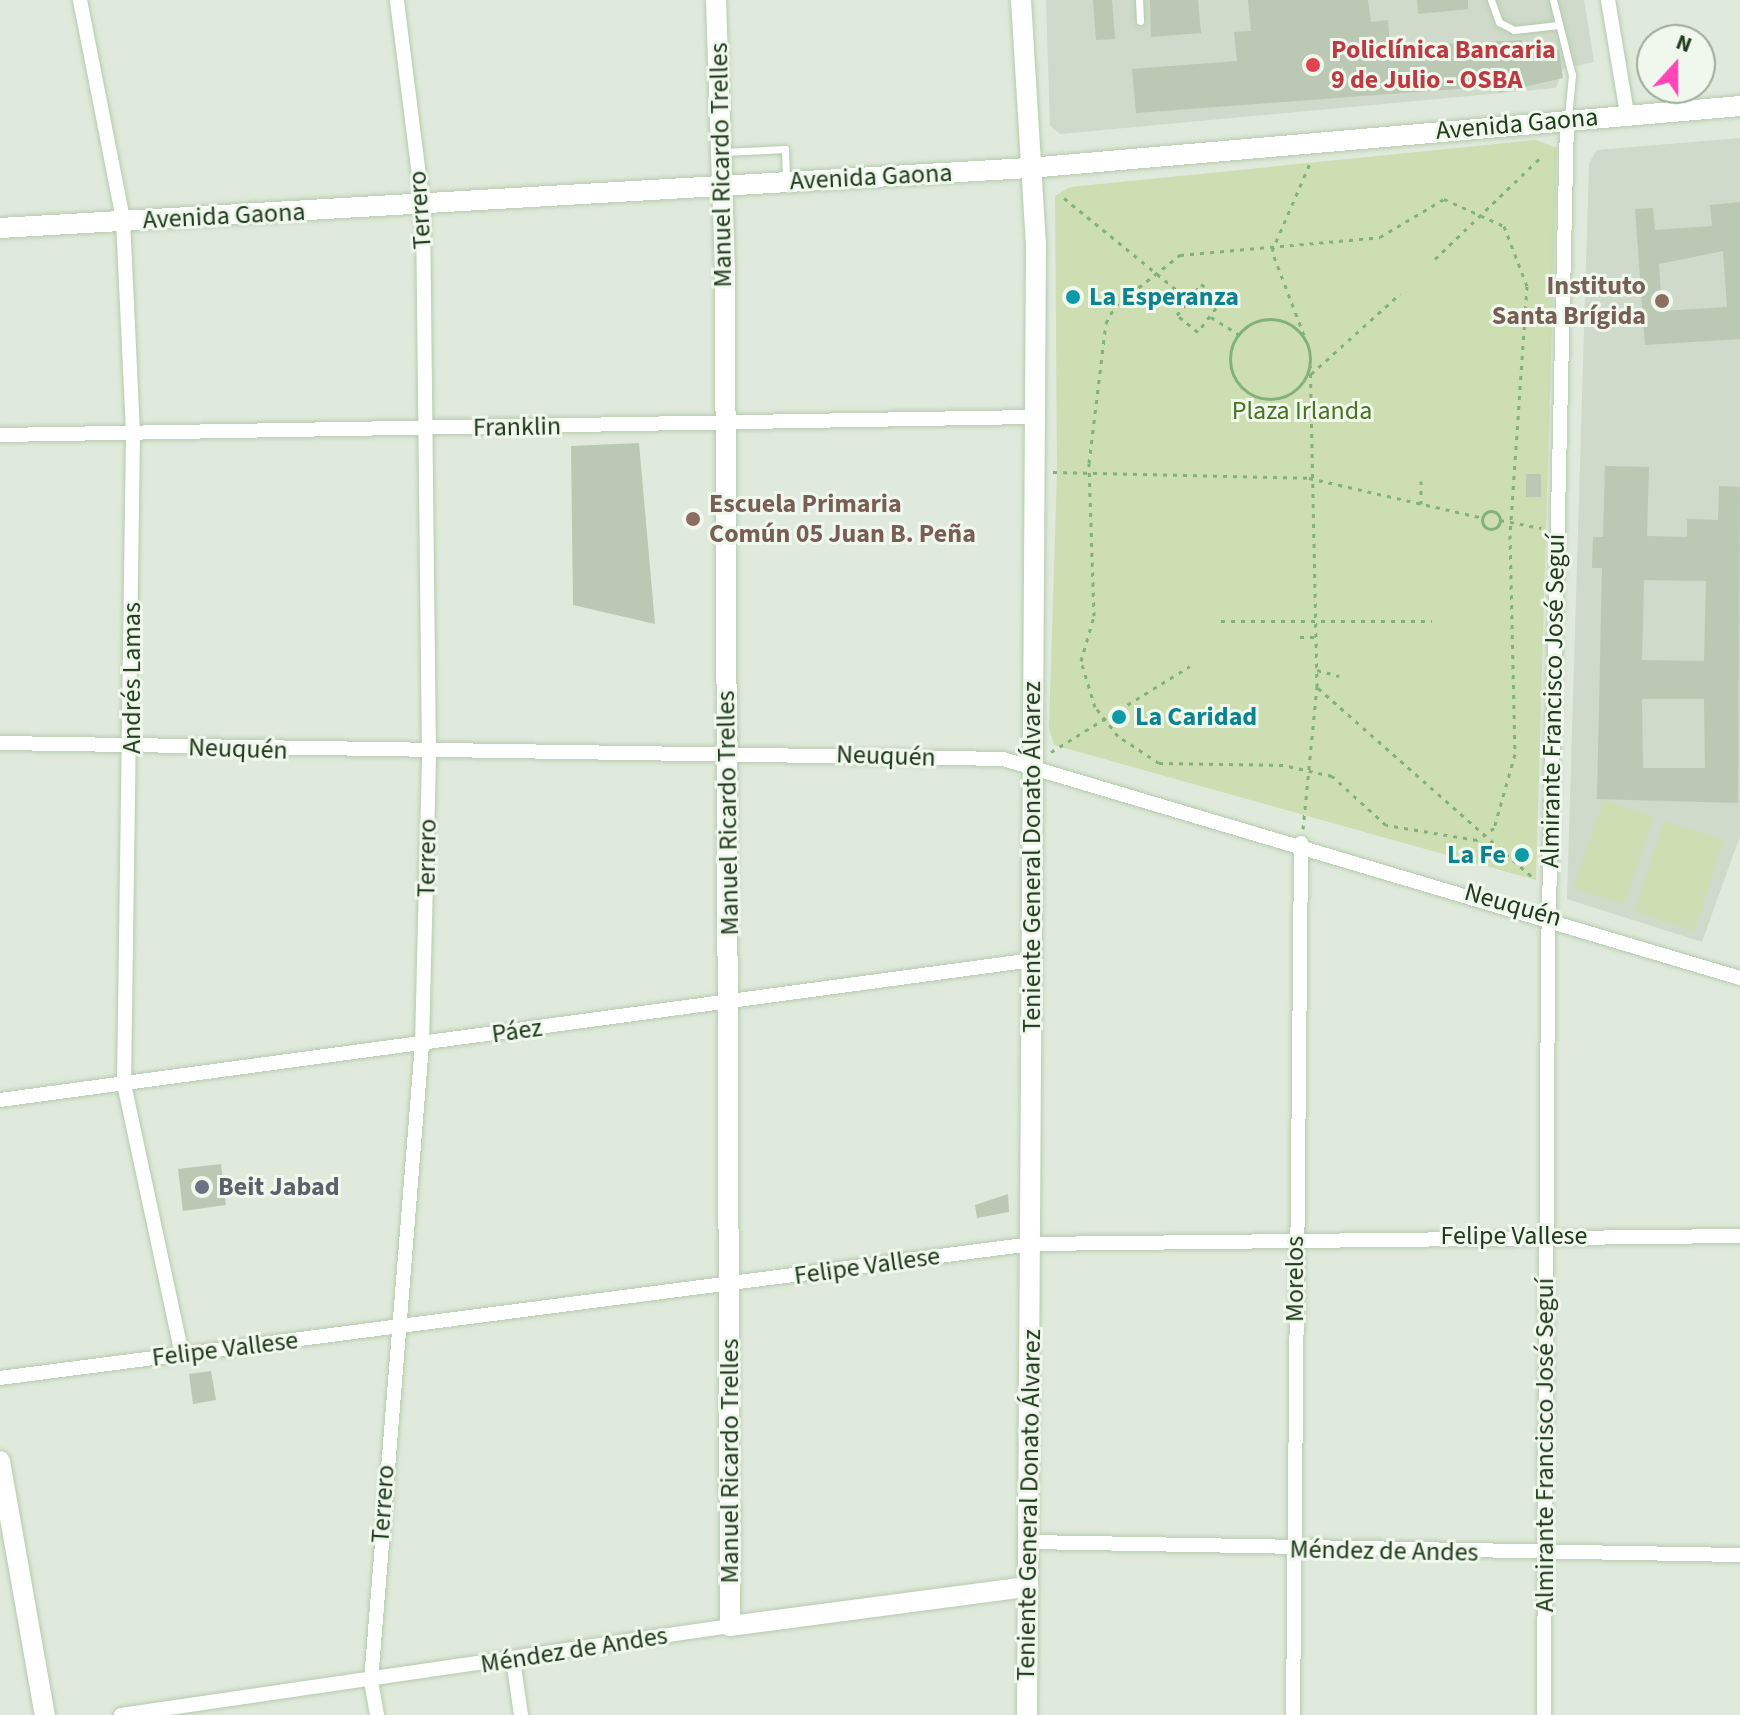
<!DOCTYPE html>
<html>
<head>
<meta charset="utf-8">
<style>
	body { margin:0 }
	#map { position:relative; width:1740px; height:1715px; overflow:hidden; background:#e0eadc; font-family:"Source Sans 3",sans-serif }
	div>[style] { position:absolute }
	.built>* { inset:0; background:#cfdaca }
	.green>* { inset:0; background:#ccdeb2 }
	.building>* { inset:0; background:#bac8b4 }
	.path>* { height:3px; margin-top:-1.5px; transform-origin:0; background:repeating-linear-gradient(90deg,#83b179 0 4px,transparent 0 10px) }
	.path>.ring { margin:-1.5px; padding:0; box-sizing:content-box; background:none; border:3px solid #83b179; border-radius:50% }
	.roads { filter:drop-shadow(0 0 2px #b5cbae) drop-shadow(0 0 2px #b5cbae) }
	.lane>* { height:7px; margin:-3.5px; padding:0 3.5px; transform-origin:3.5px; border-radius:3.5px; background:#fff }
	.street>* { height:14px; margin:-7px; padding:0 7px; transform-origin:7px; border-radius:7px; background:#fff }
	.secondary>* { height:20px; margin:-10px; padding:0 10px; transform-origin:10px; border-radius:10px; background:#fff }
	.dots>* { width:22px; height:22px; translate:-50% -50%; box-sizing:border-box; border:4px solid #f0f7ec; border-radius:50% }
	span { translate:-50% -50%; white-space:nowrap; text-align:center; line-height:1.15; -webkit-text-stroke:6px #f0f7ec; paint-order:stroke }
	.health-label { font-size:26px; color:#be3a42; font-weight:700 }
	.left { translate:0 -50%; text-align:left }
	.street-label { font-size:26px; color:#203a1d }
	.education-label { font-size:26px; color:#785e54; font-weight:700 }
	.right { translate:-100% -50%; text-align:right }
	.culture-label { font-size:26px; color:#0d838f; font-weight:700 }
	.park-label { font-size:26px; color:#4a7424 }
	.worship-label { font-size:26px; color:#5b616d; font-weight:700 }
	.north { position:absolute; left:1636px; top:24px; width:80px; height:80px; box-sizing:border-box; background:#f0f7ec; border:2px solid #9dab99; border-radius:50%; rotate:21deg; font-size:22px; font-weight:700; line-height:32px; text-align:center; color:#203a1d }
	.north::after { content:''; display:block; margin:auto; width:28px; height:36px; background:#ff45b7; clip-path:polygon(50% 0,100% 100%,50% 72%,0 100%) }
</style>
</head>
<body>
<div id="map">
	<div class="built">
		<div style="clip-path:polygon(1046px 0,1584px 0,1594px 62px,1563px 69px,1556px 88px,1060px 134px,1050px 126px)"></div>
		<div style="clip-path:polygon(1740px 138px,1740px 836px,1702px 942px,1567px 899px,1589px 163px,1597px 150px)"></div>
	</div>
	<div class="green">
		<div style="clip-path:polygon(1536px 140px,1557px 148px,1536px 880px,1054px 745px,1049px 729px,1057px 472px,1055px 196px,1070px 187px)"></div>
		<div style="clip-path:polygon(1603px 800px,1654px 817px,1624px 904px,1573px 888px)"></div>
		<div style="clip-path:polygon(1664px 821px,1723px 840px,1695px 931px,1635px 911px)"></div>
	</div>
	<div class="building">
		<div style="clip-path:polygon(1093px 0,1112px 0,1115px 39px,1096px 40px)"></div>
		<div style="clip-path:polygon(1150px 0,1198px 0,1201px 33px,1151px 37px)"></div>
		<div style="clip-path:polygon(1248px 0,1368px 0,1371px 22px,1388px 20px,1390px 47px,1522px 40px,1523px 53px,1559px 49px,1563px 78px,1498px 93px,1497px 86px,1136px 113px,1132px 69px,1237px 61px,1234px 32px,1251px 31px)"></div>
		<div style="clip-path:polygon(1417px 0,1468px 0,1468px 9px,1418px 14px)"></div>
		<div style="clip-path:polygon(evenodd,1740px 202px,1740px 339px,1645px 345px,1635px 209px,1653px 208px,1655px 230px,1712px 226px,1710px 205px,1740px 202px,1723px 251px,1727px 307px,1662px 311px,1659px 264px,1723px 251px)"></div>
		<div style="clip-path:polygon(639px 443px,655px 624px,573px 605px,571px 446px)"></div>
		<div style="clip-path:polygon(evenodd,1605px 466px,1649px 467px,1647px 536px,1687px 537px,1687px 519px,1718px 520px,1719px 486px,1740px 487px,1738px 803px,1597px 799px,1602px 568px,1592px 568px,1593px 537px,1603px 537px,1605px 466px,1644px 580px,1706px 581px,1704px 661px,1642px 660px,1644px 580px,1605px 466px,1642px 699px,1704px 699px,1705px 768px,1643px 768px,1642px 699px)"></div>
		<div style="clip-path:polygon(1526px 474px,1541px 474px,1541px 497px,1526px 497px)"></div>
		<div style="clip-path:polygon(221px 1164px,226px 1205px,183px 1211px,178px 1169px)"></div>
		<div style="clip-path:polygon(1008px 1194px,1009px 1212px,977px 1218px,975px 1205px)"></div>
		<div style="clip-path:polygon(211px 1371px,216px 1400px,193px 1404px,189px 1374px)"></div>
	</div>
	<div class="path">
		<div style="left:1064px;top:198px;width:161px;rotate:39.2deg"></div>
		<div style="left:1444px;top:199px;width:66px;rotate:24.2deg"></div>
		<div style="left:1504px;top:226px;width:64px;rotate:69deg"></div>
		<div style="left:1527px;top:286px;width:250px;rotate:93.9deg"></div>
		<div style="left:1510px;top:535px;width:219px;rotate:88.7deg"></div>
		<div style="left:1515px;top:754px;width:77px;rotate:105.8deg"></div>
		<div style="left:1494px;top:828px;width:21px;rotate:145deg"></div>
		<div style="left:1477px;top:840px;width:92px;rotate:-170.6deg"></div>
		<div style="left:1386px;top:825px;width:73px;rotate:-137.8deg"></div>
		<div style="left:1332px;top:776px;width:50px;rotate:-167.3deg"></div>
		<div style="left:1283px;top:765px;width:124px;rotate:-179.1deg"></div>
		<div style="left:1159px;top:763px;width:49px;rotate:-146.6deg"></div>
		<div style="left:1118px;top:736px;width:37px;rotate:-128deg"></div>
		<div style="left:1095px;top:707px;width:48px;rotate:-106.9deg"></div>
		<div style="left:1081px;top:661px;width:47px;rotate:-73.9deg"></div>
		<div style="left:1094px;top:616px;width:153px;rotate:-91.9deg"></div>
		<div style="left:1089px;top:463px;width:141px;rotate:-83.1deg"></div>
		<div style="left:1106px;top:323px;width:19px;rotate:-62deg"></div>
		<div style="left:1115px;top:306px;width:83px;rotate:-38.1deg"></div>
		<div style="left:1180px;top:255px;width:201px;rotate:-5.1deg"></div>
		<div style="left:1380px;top:237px;width:74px;rotate:-30.7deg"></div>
		<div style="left:1435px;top:259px;width:150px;rotate:-43.9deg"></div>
		<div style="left:1201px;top:284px;width:26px;rotate:37deg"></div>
		<div style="left:1222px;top:300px;width:40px;rotate:127deg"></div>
		<div style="left:1198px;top:332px;width:27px;rotate:-141deg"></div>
		<div style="left:1177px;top:315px;width:39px;rotate:-52deg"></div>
		<div style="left:1211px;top:317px;width:32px;rotate:32deg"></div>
		<div class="ring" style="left:1230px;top:319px;width:77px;height:77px"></div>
		<div style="left:1304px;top:335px;width:90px;rotate:-110.9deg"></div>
		<div style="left:1272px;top:251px;width:98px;rotate:-66.6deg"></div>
		<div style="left:1311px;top:374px;width:120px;rotate:-42deg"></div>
		<div style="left:1053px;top:472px;width:256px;rotate:1.3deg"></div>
		<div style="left:1309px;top:478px;width:179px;rotate:12.9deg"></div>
		<div style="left:1421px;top:504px;width:23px;rotate:-90deg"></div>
		<div class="ring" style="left:1482px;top:511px;width:15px;height:15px"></div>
		<div style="left:1500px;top:520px;width:42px;rotate:11deg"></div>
		<div style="left:1221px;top:621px;width:211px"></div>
		<div style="left:1300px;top:637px;width:16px"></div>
		<div style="left:1317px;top:670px;width:23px;rotate:15deg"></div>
		<div style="left:1318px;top:688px;width:289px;rotate:41.4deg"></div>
		<div style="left:1051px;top:752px;width:163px;rotate:-31.7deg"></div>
		<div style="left:1303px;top:829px;width:143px;rotate:-84.4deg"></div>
		<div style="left:1317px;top:687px;width:321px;rotate:-91.2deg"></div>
	</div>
	<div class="roads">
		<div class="lane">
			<div style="left:1139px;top:0;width:21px;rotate:87deg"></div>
			<div style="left:1491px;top:0;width:23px;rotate:70deg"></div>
			<div style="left:1499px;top:22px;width:17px;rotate:28deg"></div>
			<div style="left:1514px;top:30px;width:45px;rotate:-6.3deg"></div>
			<div style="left:1553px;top:0;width:77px;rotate:75.8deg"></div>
			<div style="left:1572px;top:75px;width:42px;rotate:95.4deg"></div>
			<div style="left:725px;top:152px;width:60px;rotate:-2.9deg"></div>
			<div style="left:785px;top:149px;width:31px;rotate:88deg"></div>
		</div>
		<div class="street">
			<div style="left:80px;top:0;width:224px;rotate:78.9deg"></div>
			<div style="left:123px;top:220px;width:213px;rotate:87.3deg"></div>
			<div style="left:133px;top:433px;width:651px;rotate:90.79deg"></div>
			<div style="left:124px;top:1084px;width:277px;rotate:77.9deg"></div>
			<div style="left:1608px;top:0;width:116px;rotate:80.5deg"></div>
			<div style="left:0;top:435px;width:1033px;rotate:-1deg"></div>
			<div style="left:0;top:743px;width:1003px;rotate:0.91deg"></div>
			<div style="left:1003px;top:759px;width:769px;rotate:16.55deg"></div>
			<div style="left:0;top:1100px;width:1042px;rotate:-7.72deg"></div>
			<div style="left:0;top:1378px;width:1041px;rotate:-7.4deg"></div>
			<div style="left:1032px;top:1244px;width:708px;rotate:-0.65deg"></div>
			<div style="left:1029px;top:1542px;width:711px;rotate:1.05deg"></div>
			<div style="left:513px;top:1659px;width:57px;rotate:81.9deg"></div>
			<div style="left:121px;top:1715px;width:615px;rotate:-8.31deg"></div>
			<div style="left:377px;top:1715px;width:35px;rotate:-100deg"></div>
			<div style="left:371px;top:1681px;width:639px;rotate:-85.42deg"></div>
			<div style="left:422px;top:1044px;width:289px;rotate:-88.6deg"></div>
			<div style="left:429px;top:755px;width:548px;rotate:-90.63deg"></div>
			<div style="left:423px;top:207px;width:209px;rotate:-97.2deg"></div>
			<div style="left:1293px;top:1715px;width:872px;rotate:-89.47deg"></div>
			<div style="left:1544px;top:1715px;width:763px;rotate:-89.7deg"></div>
			<div style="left:1548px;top:952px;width:833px;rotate:-88.69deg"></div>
		</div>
		<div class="secondary">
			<div style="left:716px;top:0;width:271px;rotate:88.1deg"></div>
			<div style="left:725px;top:271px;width:1355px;rotate:89.79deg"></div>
			<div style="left:730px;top:1626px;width:301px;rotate:-7.5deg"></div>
			<div style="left:1021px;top:0;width:243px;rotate:86.5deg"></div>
			<div style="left:1036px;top:243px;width:1472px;rotate:90.35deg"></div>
			<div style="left:0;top:228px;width:1031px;rotate:-3.34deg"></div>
			<div style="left:1029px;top:168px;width:714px;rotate:-4.98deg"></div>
			<div style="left:0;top:1461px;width:258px;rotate:80deg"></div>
		</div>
	</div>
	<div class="dots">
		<div style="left:1313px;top:65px;background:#e0444e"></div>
		<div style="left:1073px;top:297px;background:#0f9aa8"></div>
		<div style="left:1662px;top:301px;background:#8d6e63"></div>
		<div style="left:693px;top:519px;background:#8d6e63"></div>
		<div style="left:1119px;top:717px;background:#0f9aa8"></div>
		<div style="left:1522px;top:855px;background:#0f9aa8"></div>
		<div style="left:202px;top:1187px;background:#6b7280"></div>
	</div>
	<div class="health-label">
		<span class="left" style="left:1331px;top:65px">Policlínica Bancaria<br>9 de Julio - OSBA</span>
	</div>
	<div class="street-label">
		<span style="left:1517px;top:124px;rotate:-5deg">Avenida Gaona</span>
		<span style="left:721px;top:165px;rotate:-91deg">Manuel Ricardo Trelles</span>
		<span style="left:871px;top:177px;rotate:-3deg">Avenida Gaona</span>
		<span style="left:420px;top:210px;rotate:-94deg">Terrero</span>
		<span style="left:224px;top:216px;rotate:-3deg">Avenida Gaona</span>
		<span style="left:517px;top:427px;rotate:-1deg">Franklin</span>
		<span style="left:132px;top:678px;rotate:-90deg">Andrés Lamas</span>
		<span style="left:1553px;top:701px;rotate:-89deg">Almirante Francisco José Seguí</span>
		<span style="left:238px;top:749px;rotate:2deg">Neuquén</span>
		<span style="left:886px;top:756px;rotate:2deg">Neuquén</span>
		<span style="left:728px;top:813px;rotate:-91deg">Manuel Ricardo Trelles</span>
		<span style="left:1032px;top:857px;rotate:-90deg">Teniente General Donato Álvarez</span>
		<span style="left:427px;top:858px;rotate:-89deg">Terrero</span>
		<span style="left:1513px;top:905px;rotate:16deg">Neuquén</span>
		<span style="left:517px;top:1031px;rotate:-8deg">Páez</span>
		<span style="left:1514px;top:1236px">Felipe Vallese</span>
		<span style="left:867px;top:1266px;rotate:-8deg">Felipe Vallese</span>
		<span style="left:1295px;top:1279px;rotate:-90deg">Morelos</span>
		<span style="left:225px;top:1349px;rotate:-7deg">Felipe Vallese</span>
		<span style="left:1545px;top:1445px;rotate:-90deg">Almirante Francisco José Seguí</span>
		<span style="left:730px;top:1461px;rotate:-90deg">Manuel Ricardo Trelles</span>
		<span style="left:383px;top:1504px;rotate:-86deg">Terrero</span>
		<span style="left:1029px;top:1505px;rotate:-89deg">Teniente General Donato Álvarez</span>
		<span style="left:1384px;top:1551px;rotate:1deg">Méndez de Andes</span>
		<span style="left:574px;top:1650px;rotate:-9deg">Méndez de Andes</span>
	</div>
	<div class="education-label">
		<span class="right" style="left:1646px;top:301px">Instituto<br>Santa Brígida</span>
		<span class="left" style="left:709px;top:519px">Escuela Primaria<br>Común 05 Juan B. Peña</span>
	</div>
	<div class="culture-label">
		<span class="left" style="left:1089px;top:297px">La Esperanza</span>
		<span class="left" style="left:1135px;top:717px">La Caridad</span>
		<span class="right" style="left:1506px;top:855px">La Fe</span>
	</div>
	<div class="park-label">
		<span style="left:1302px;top:411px">Plaza Irlanda</span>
	</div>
	<div class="worship-label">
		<span class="left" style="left:218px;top:1187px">Beit Jabad</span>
	</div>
	<div class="north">N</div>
</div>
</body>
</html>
